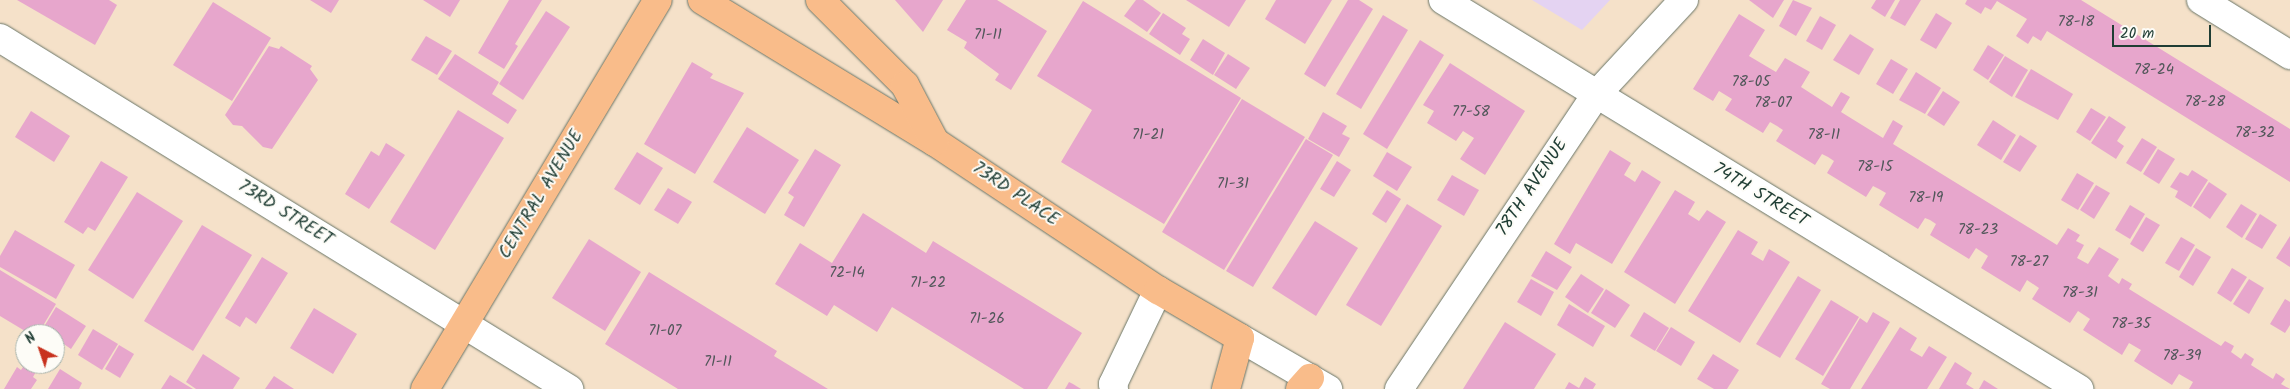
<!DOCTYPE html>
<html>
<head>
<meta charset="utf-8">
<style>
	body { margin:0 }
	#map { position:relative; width:2290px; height:389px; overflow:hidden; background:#f5e1c9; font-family:Kalam,sans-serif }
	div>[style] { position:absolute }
	.built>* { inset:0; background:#e4d3f2 }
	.building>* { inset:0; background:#e7a6cc }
	.roads { filter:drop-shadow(0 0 1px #6a7668) drop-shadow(0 0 1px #6a7668) }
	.minor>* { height:28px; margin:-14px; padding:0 14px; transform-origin:14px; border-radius:14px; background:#fff }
	.major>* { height:28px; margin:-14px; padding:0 14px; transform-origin:14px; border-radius:14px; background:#f9bc8a }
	span { translate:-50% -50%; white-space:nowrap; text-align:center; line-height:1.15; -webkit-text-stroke:4px #fdfcf7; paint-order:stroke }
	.number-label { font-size:15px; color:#51575a }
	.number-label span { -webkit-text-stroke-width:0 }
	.street-label { font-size:18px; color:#1f3d34 }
	.north { position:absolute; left:15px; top:324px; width:50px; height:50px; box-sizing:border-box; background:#fdfcf7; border:1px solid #a4b0a9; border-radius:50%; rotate:319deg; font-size:14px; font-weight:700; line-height:20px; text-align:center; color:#1f3d34 }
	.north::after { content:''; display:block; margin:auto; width:18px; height:22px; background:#c8321e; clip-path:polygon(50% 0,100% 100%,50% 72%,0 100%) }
	.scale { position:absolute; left:2112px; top:25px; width:99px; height:22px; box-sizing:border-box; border:2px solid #1f3d34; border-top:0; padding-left:6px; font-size:15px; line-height:18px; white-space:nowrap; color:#1f3d34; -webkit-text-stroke:4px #fdfcf7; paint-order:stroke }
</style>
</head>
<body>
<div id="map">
	<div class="built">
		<div style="clip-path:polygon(1532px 0,1610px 0,1582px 30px)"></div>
	</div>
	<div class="building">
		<div style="clip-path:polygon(17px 0,109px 0,117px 5px,95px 45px)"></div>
		<div style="clip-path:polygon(310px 0,339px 0,331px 13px)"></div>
		<div style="clip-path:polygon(423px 0,460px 0,450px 17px)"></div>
		<div style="clip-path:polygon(509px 0,542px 0,515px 44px,518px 46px,504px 69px,478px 53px)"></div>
		<div style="clip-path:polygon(895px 0,943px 0,923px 32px)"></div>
		<div style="clip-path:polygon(966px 0,997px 0,1047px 31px,1011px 90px,995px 80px,999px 74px,964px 48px,967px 42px,947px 30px)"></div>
		<div style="clip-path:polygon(1136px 0,1143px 0,1161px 13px,1147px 32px,1124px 16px)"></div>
		<div style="clip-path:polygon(1186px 0,1246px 0,1229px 27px)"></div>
		<div style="clip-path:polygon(1276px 0,1332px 0,1305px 44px,1265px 19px)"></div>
		<div style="clip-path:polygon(1348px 0,1359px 0,1373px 9px,1325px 87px,1304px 74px)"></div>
		<div style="clip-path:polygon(1749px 0,1784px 0,1773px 18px)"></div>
		<div style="clip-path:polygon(1793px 0,1812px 8px,1796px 36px,1779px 26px)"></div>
		<div style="clip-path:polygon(1876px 0,1895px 0,1885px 17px,1871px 8px)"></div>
		<div style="clip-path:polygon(1900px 0,1921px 0,1905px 26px,1890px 18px)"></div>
		<div style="clip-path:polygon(1967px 0,2081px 0,2290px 129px,2290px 182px,2047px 31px,2041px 41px,2033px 36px,2028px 44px,2016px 36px,2027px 19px,1997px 1px,1991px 10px,1985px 7px,1981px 14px,1965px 4px)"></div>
		<div style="clip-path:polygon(1083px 1px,1241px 98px,1164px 224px,1061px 162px,1092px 110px,1037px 76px)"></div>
		<div style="clip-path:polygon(213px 2px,271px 38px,232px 101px,173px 65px)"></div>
		<div style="clip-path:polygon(546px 11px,570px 27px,523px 100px,499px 84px)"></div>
		<div style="clip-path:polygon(1163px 13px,1186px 28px,1182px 34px,1190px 39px,1180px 55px,1149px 34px)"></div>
		<div style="clip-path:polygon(1936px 13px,1952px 23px,1936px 49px,1920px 40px)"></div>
		<div style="clip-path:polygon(1739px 14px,1765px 30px,1749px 56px,1776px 72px,1785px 58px,1810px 72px,1801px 87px,1832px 107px,1841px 92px,1850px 97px,1841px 112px,1883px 138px,1893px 120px,1903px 126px,1893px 144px,2057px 245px,2068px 228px,2080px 235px,2076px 241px,2084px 245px,2077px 258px,2088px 264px,2099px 247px,2119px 259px,2108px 276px,2119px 284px,2122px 278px,2132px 284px,2129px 289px,2221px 346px,2225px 341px,2234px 346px,2231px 352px,2241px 359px,2245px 353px,2254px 359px,2251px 365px,2273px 379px,2276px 373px,2285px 379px,2281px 384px,2290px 389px,2189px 389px,2193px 382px,2179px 374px,2172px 385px,2134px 361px,2141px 350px,2129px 343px,2122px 355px,2083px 330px,2090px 319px,2078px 311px,2070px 323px,2032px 299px,2039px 288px,2027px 280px,2020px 292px,1981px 268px,1988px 256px,1976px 248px,1969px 259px,1930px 235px,1936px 224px,1930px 220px,1925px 218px,1918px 229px,1879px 205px,1886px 193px,1879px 189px,1873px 186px,1866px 197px,1827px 173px,1834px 161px,1828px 157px,1822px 154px,1815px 165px,1776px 141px,1783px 130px,1777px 126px,1770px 122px,1763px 133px,1725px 110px,1732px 99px,1719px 91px,1713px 101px,1693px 89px)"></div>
		<div style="clip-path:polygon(1383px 15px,1408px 30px,1361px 109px,1336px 94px)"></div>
		<div style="clip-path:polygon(1820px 16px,1836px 25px,1822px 50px,1806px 41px)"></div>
		<div style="clip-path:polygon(1850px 34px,1874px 49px,1859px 75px,1833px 60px)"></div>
		<div style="clip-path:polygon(426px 36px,452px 51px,437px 75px,411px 60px)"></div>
		<div style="clip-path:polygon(1203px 39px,1225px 53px,1213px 75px,1190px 60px)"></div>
		<div style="clip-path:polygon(1420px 40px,1444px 55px,1387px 149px,1363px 134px)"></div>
		<div style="clip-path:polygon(1988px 45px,2004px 55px,1988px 80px,1973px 70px)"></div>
		<div style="clip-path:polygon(269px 46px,279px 49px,281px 46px,312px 66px,310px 69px,318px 80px,272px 149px,263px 147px,242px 126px,233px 125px,225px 115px)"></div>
		<div style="clip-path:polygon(455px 54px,499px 82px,492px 94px,517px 110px,508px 124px,438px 79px)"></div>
		<div style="clip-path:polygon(1228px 54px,1250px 68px,1236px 89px,1214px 75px)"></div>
		<div style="clip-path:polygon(2005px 56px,2028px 70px,2012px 97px,1989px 82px)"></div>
		<div style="clip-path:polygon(1891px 59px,1908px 69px,1893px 94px,1876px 84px)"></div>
		<div style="clip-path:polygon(692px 62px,713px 74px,710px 78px,744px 93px,695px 174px,644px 144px)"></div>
		<div style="clip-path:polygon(1450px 63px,1525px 111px,1485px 175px,1460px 159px,1474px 138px,1463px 131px,1456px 141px,1427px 123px,1434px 111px,1423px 105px)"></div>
		<div style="clip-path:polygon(2031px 69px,2073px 94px,2058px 120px,2015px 97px)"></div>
		<div style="clip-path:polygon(1916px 72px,1941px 88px,1925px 114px,1899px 100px)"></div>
		<div style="clip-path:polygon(1943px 91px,1960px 102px,1944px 126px,1927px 115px)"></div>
		<div style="clip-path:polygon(1242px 99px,1305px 137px,1224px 270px,1162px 232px)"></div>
		<div style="clip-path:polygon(2091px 108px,2106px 117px,2090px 141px,2076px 132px)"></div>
		<div style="clip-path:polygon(458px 110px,504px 138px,435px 250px,390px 222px)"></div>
		<div style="clip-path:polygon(31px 111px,70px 136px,54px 162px,15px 137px)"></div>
		<div style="clip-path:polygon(1323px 112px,1347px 126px,1342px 134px,1350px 138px,1339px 157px,1308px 139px)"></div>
		<div style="clip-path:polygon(2109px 116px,2126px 127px,2117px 141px,2124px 146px,2116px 159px,2091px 143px)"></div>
		<div style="clip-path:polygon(1993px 120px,2016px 135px,2001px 160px,1977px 145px)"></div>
		<div style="clip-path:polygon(747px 127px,799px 160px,765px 214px,713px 182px)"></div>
		<div style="clip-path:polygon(2020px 135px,2037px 146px,2020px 172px,2003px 162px)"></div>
		<div style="clip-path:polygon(2142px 138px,2157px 147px,2141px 172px,2126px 163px)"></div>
		<div style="clip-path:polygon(1306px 139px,1333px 155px,1253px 287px,1226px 271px)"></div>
		<div style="clip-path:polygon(386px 143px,405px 155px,369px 209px,345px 194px,371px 151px,379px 156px)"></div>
		<div style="clip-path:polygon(815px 149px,841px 165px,804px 227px,784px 215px,794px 197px,788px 193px)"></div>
		<div style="clip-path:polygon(2158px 149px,2175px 159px,2159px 184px,2143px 174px)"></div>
		<div style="clip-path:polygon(1610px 150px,1631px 163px,1624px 175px,1629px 178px,1635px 182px,1642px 170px,1661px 182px,1612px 264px,1576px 243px,1570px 254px,1554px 244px)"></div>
		<div style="clip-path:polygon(637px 152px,663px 168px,640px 205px,614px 189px)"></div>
		<div style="clip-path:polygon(1387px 152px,1412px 167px,1397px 191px,1373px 176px)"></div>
		<div style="clip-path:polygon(101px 161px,128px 177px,95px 231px,88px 227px,83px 234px,64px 222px)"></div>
		<div style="clip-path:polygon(1337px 161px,1351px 170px,1334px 197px,1320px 189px)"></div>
		<div style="clip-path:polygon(2192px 170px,2208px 180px,2191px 207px,2175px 197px,2178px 191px,2170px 187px,2180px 172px,2188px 176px)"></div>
		<div style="clip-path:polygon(2077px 173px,2094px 183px,2078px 210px,2061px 200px)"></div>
		<div style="clip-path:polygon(1452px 175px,1479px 190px,1464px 216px,1437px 200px)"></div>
		<div style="clip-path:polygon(2209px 182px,2227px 194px,2210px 219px,2193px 207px)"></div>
		<div style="clip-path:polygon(2096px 185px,2110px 193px,2094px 219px,2080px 210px)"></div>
		<div style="clip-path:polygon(668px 188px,692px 202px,678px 224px,654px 210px)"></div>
		<div style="clip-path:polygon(1387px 190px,1401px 199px,1386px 223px,1372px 214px)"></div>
		<div style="clip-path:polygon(1675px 190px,1695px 202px,1688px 214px,1699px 221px,1707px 210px,1726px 222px,1675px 304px,1624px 272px)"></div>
		<div style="clip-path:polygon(137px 192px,183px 221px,133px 299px,88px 270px)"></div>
		<div style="clip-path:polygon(1407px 204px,1442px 226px,1381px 326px,1346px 305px)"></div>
		<div style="clip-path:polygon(2241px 204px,2257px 214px,2242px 238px,2226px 227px)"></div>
		<div style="clip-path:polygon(2130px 205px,2145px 214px,2130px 239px,2115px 230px)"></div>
		<div style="clip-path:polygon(863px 213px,926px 253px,933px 241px,1082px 333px,1047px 389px,1024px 389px,892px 307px,877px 332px,834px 305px,827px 316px,775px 284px,800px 243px,832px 263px)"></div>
		<div style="clip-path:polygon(2260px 214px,2277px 225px,2262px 249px,2245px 239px)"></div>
		<div style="clip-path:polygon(2146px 217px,2160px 225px,2143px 252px,2130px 244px)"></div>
		<div style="clip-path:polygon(1315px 221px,1358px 248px,1316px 316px,1272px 288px)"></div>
		<div style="clip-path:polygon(202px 225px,252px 255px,193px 351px,144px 321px)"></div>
		<div style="clip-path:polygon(15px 230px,75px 265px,56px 299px,0 267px,0 256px)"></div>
		<div style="clip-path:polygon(1738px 230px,1758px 242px,1751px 254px,1763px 261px,1769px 249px,1790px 262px,1740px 343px,1688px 311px)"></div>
		<div style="clip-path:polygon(2290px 236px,2290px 267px,2276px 258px)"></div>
		<div style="clip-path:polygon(2181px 237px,2195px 245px,2179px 271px,2165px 263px)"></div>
		<div style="clip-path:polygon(589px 239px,641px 272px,605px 331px,552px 298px)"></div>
		<div style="clip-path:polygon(2196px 248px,2211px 257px,2193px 286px,2179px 277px)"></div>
		<div style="clip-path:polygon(1546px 251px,1572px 267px,1557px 290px,1531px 276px)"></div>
		<div style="clip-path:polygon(262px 257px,288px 273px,256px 324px,246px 317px,240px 327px,225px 318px)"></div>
		<div style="clip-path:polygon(2232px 268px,2247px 277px,2231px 302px,2217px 293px)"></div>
		<div style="clip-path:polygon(0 270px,56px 304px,38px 334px,30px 334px,0 316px)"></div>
		<div style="clip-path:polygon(649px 272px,777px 351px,774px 356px,828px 389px,678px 389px,605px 344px)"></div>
		<div style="clip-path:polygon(1581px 274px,1604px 289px,1588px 313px,1565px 297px)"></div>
		<div style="clip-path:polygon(1798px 276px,1821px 290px,1780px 358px,1756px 344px)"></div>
		<div style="clip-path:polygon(1531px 279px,1554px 292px,1541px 316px,1517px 302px)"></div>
		<div style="clip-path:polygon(2249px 279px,2264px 288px,2249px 314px,2233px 304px)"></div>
		<div style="clip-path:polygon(1606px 289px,1630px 305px,1615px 328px,1591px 313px)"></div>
		<div style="clip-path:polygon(2285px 299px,2290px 302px,2290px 325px,2285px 333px,2270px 324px)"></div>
		<div style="clip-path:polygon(1831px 300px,1859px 317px,1823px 376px,1795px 359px)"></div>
		<div style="clip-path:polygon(1569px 304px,1605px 326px,1593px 347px,1557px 325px)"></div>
		<div style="clip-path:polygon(56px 307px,86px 326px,71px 349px,55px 338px,55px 334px,42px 330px)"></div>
		<div style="clip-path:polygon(314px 308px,357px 334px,333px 374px,290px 348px)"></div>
		<div style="clip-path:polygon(1644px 312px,1669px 328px,1655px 351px,1630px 336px)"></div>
		<div style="clip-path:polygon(1873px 312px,1890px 322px,1850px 389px,1830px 389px,1821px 384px,1860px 318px,1867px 323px)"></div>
		<div style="clip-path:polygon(1505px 322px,1556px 354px,1534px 389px,1463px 389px)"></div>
		<div style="clip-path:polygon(1671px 327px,1695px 342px,1681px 366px,1656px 351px)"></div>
		<div style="clip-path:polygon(1900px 327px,1917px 338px,1910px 350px,1922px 357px,1929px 346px,1947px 357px,1927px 389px,1861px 389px)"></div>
		<div style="clip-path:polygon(93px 329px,118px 344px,102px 370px,78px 355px)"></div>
		<div style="clip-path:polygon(119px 345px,134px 354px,120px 378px,105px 369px)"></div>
		<div style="clip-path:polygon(203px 354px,240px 378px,233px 389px,196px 389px,186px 382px)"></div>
		<div style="clip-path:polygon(1713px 354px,1739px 370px,1727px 389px,1714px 389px,1697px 379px)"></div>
		<div style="clip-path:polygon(1955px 362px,1972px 373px,1966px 384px,1974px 389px,1939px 389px)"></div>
		<div style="clip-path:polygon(25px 364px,37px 370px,33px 377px,37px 380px,31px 389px,4px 389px,17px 367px,21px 370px)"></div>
		<div style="clip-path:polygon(60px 369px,82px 383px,79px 389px,48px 389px)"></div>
		<div style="clip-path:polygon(170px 375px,183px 383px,193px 389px,161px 389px)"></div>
		<div style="clip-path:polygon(274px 376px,294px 389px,265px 389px)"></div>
		<div style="clip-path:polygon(1585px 377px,1596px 384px,1593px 389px,1565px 389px,1569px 382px,1579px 388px)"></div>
		<div style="clip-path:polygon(1984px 380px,1998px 389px,1979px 389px)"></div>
		<div style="clip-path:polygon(1069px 382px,1073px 384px,1081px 389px,1065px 389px)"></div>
	</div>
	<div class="roads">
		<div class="minor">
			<div style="left:1443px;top:0;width:746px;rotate:31.45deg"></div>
			<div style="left:2201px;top:0;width:105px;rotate:31.7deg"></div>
			<div style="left:0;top:38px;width:669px;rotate:31.67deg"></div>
			<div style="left:1240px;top:338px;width:102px;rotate:30.1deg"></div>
			<div style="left:1114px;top:389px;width:5px;rotate:-101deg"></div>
			<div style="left:1113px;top:384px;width:104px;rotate:-64.4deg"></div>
			<div style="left:1399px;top:389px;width:353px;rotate:-56.2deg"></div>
			<div style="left:1595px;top:96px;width:131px;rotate:-47.2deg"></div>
		</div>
		<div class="major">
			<div style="left:702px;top:0;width:273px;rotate:31.4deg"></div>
			<div style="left:935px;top:142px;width:268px;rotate:33.6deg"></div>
			<div style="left:1158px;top:290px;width:95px;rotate:30.3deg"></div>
			<div style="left:1240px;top:338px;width:53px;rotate:105.4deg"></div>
			<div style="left:820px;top:0;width:120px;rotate:45deg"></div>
			<div style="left:905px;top:85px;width:64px;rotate:62.2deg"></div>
			<div style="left:425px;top:389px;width:453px;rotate:-59.1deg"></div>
			<div style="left:1300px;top:389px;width:15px;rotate:-48deg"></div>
		</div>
	</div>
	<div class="number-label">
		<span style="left:2076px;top:23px">78-18</span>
		<span style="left:988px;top:36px">71-11</span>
		<span style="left:2154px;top:71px">78-24</span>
		<span style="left:1751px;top:83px">78-05</span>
		<span style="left:2205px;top:103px">78-28</span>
		<span style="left:1773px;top:104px">78-07</span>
		<span style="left:1471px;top:113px">77-58</span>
		<span style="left:2255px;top:134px">78-32</span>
		<span style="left:1148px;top:136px">71-21</span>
		<span style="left:1824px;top:136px">78-11</span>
		<span style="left:1875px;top:168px">78-15</span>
		<span style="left:1233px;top:185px">71-31</span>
		<span style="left:1926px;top:199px">78-19</span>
		<span style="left:1978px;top:231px">78-23</span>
		<span style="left:2029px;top:263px">78-27</span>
		<span style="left:847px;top:274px">72-14</span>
		<span style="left:928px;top:284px">71-22</span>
		<span style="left:2080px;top:294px">78-31</span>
		<span style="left:987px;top:320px">71-26</span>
		<span style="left:2131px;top:325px">78-35</span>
		<span style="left:665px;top:332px">71-07</span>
		<span style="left:2182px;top:357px">78-39</span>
		<span style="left:718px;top:363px">71-11</span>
	</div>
	<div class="street-label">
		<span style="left:1533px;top:188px;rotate:-56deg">78TH AVENUE</span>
		<span style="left:542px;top:195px;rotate:-59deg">CENTRAL AVENUE</span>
		<span style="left:1015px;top:195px;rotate:34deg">73RD PLACE</span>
		<span style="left:1760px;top:196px;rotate:31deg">74TH STREET</span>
		<span style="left:285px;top:214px;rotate:32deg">73RD STREET</span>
	</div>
	<div class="north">N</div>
	<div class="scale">20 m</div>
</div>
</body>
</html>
